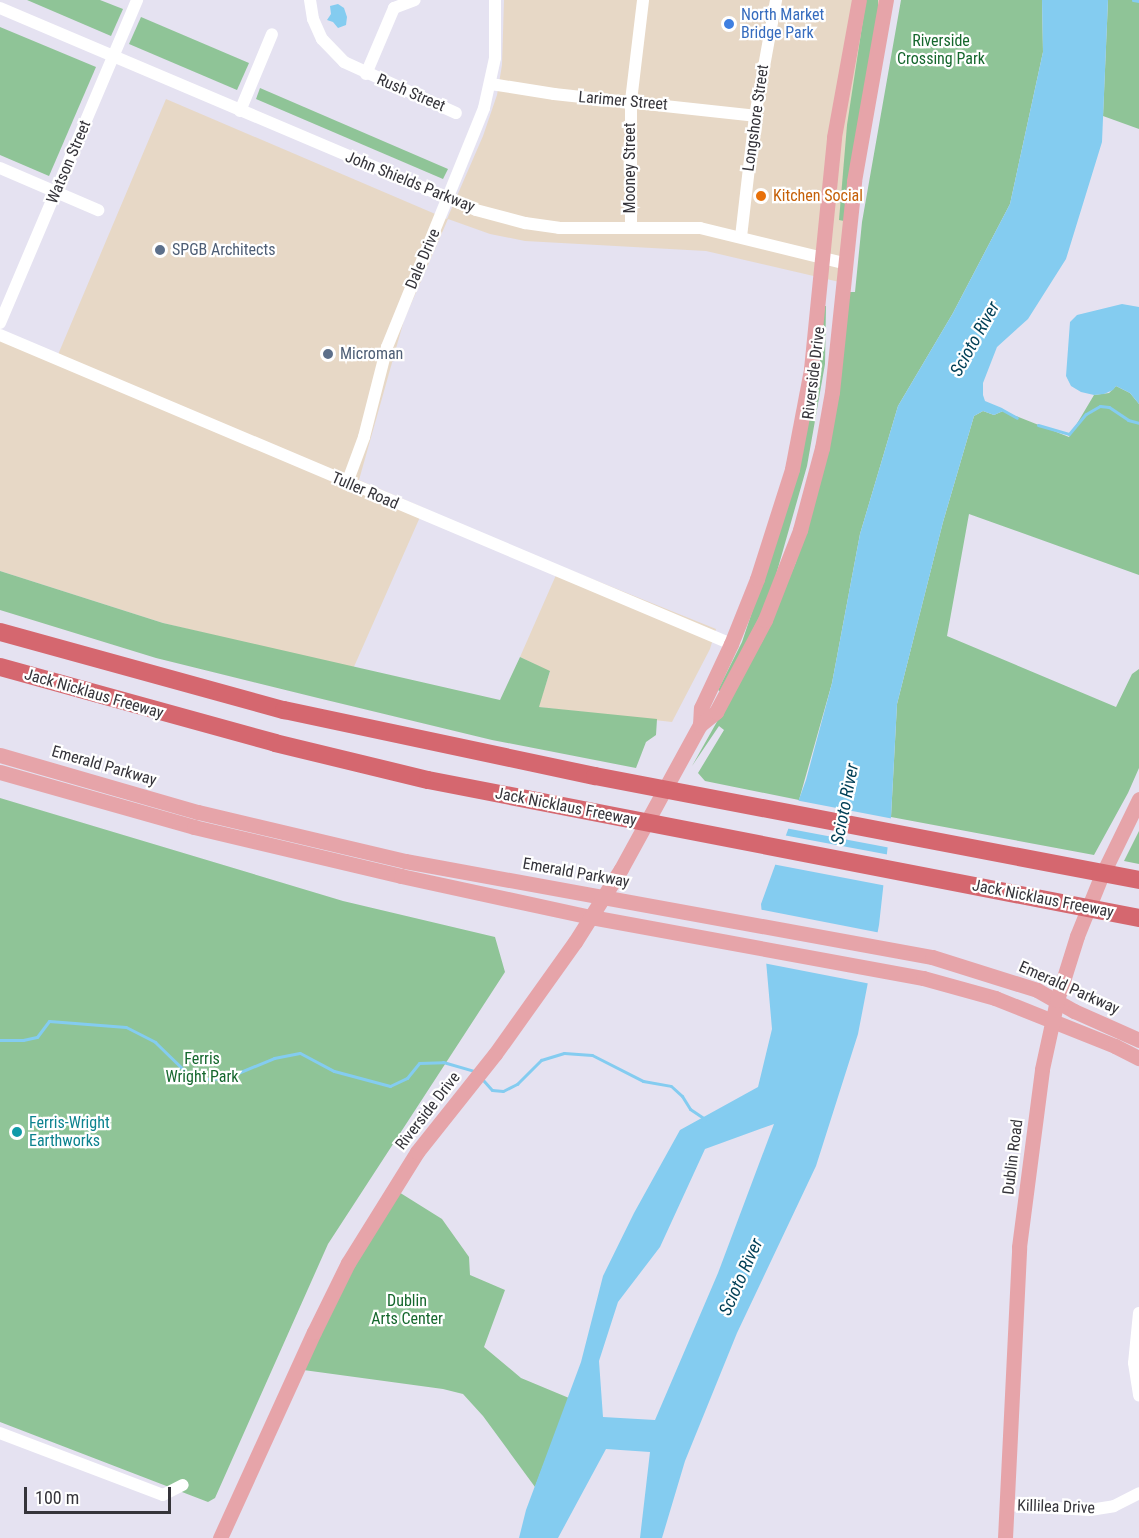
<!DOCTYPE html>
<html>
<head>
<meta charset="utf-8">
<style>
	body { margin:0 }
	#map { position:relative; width:1139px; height:1538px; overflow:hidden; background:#e5e2f1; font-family:"Roboto Condensed",sans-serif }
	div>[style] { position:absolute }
	.commercial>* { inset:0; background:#e7d8c6 }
	.green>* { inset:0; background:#8fc497 }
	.water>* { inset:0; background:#84ccf0 }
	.pier>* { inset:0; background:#e5e2f1 }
	.stream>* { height:3px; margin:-1.5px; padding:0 1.5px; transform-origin:1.5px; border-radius:1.5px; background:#84ccf0 }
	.minor>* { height:12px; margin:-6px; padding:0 6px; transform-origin:6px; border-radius:6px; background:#fff }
	.major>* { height:15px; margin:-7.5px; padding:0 7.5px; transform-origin:7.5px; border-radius:7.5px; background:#e6a4a9 }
	.highway>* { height:18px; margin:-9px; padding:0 9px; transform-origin:9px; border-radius:9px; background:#d5676f }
	.dots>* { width:16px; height:16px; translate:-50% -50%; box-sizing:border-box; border:3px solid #fff; border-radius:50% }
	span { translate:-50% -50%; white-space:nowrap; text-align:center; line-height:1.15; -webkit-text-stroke:4.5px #fff; paint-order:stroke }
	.shop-label { font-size:16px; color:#366cbe }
	.left { translate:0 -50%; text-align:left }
	.park-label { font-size:16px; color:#15672d }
	.street-label { font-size:16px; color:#35343a }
	.food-label { font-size:16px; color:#c56008 }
	.service-label { font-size:16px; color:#4e5e75 }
	.culture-label { font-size:16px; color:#0d838f }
	.water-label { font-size:18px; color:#003f56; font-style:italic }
	.scale { position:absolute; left:24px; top:1487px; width:147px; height:27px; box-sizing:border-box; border:3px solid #35343a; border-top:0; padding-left:8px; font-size:18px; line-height:21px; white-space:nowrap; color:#35343a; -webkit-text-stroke:4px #fff; paint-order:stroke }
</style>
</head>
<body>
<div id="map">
	<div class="commercial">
		<div style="clip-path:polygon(504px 0,891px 0,871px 110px,848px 284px,706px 251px,525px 241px,490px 234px,448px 219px,404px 320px,359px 480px,424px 508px,353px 669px,163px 623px,0 571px,0 333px,57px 357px,166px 99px,447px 219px,483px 136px,497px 95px,502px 65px)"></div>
		<div style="clip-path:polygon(560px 566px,716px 629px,710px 649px,672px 722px,538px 707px,550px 672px,520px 657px)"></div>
	</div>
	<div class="green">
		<div style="clip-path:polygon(27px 0,100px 0,123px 9px,111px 36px)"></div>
		<div style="clip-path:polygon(866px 0,878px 0,878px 12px,844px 221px,839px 220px,847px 125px)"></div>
		<div style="clip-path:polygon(901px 0,1042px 0,1043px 52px,1010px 204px,953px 313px,898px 406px,860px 534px,832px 683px,799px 800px,705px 781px,698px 773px,724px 730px,719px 726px,692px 766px,763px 640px,796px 562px,847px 292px,855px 292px,862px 222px)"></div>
		<div style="clip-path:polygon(1108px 0,1139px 0,1139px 129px,1103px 116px)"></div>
		<div style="clip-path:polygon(141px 17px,249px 63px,237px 90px,129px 44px)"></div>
		<div style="clip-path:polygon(0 27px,96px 67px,49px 176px,0 155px)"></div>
		<div style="clip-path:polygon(260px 88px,448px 169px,443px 179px,256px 99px)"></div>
		<div style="clip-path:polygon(822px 306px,826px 306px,825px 364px,807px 466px,770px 596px,721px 692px,718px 690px,742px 642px,766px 570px)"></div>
		<div style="clip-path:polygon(1116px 386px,1130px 393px,1139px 404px,1139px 575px,969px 514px,947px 636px,1116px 707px,1132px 674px,1139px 669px,1139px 768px,1128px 793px,1094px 855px,891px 817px,897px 704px,943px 522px,974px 416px,983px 411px,994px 415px,1003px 411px,1069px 437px,1094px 395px,1109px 393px)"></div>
		<div style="clip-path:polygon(0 571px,163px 623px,500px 700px,520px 657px,550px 671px,539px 707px,657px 719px,656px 735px,646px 742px,636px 768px,492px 740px,318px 698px,156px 658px,0 610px)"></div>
		<div style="clip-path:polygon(0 798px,343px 901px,495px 937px,505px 972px,328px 1244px,215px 1498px,208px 1502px,0 1422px)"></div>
		<div style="clip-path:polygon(1139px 831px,1139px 864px,1124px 861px)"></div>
		<div style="clip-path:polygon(394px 1189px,442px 1219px,469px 1257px,470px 1275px,505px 1290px,484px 1347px,521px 1378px,569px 1398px,535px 1487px,483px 1416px,463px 1394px,443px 1389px,296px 1369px)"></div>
	</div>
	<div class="water">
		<div style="clip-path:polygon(evenodd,1042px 0,1108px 0,1102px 142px,1066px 259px,1028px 319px,997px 347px,983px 383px,983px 395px,985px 401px,1002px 408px,1003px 411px,994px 415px,983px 411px,974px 416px,943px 522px,897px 704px,891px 817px,879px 925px,858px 1034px,816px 1166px,737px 1333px,685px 1461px,662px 1538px,640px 1538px,650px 1452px,606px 1449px,558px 1538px,519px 1538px,526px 1510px,581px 1362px,603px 1276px,634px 1213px,680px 1130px,758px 1087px,772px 1029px,761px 904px,806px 780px,832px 683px,860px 534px,898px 406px,953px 313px,1010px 204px,1043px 52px,1042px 0,774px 1124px,718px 1273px,655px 1420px,603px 1417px,599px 1361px,618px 1302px,660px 1247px,705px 1149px,774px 1124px)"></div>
		<div style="clip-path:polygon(338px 4px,344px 8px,347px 17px,346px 25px,338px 28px,333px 22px,327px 20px,331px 14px,330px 6px)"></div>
		<div style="clip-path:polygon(1122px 304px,1139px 307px,1139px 404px,1130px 393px,1116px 386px,1113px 390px,1104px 394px,1094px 395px,1081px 392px,1071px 386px,1066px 376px,1070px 322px,1077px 315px)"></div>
	</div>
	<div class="pier">
		<div style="clip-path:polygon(795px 800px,894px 819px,891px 848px,785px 828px)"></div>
		<div style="clip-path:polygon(783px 835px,890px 855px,887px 886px,772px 864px)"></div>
		<div style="clip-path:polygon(758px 909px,881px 933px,871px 984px,763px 963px)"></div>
	</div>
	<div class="stream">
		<div style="left:1133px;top:0;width:6px;rotate:9deg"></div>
		<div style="left:1001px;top:409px;width:18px;rotate:29deg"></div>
		<div style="left:1038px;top:425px;width:32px;rotate:16deg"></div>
		<div style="left:1069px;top:434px;width:26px;rotate:-50deg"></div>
		<div style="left:1086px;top:414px;width:16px;rotate:-30deg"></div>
		<div style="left:1100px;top:406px;width:9px;rotate:6deg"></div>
		<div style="left:1109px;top:407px;width:23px;rotate:34deg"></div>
		<div style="left:1128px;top:420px;width:11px;rotate:15deg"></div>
		<div style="left:0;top:1040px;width:23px"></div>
		<div style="left:23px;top:1040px;width:14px;rotate:-12deg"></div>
		<div style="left:37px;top:1037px;width:20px;rotate:-53deg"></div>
		<div style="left:49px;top:1021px;width:77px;rotate:4.5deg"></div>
		<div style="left:126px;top:1027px;width:33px;rotate:27deg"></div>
		<div style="left:155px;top:1042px;width:50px;rotate:44.2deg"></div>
		<div style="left:191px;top:1077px;width:12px;rotate:9deg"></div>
		<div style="left:203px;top:1079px;width:23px;rotate:-2deg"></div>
		<div style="left:226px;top:1078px;width:52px;rotate:-22.6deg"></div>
		<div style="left:274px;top:1058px;width:26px;rotate:-11deg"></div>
		<div style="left:300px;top:1053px;width:38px;rotate:28deg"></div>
		<div style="left:334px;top:1071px;width:58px;rotate:15deg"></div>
		<div style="left:390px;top:1086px;width:19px;rotate:-25deg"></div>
		<div style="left:407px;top:1078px;width:19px;rotate:-51deg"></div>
		<div style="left:419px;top:1063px;width:24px;rotate:-2deg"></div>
		<div style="left:443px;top:1062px;width:32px;rotate:16deg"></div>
		<div style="left:483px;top:1080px;width:13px;rotate:48deg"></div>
		<div style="left:492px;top:1090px;width:11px;rotate:5deg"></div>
		<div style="left:503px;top:1091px;width:16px;rotate:-27deg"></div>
		<div style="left:517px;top:1084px;width:34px;rotate:-45deg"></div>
		<div style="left:541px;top:1060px;width:24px;rotate:-17deg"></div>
		<div style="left:564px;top:1053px;width:28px;rotate:4deg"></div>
		<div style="left:592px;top:1055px;width:57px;rotate:27deg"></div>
		<div style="left:643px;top:1081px;width:28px;rotate:10deg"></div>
		<div style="left:671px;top:1086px;width:15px;rotate:42deg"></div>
		<div style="left:682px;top:1096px;width:15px;rotate:58deg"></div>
		<div style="left:690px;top:1109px;width:18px;rotate:34deg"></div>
	</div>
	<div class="minor">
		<div style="left:310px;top:0;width:19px;rotate:81deg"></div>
		<div style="left:313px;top:19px;width:22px;rotate:66deg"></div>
		<div style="left:322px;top:39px;width:32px;rotate:46deg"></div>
		<div style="left:344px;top:62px;width:123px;rotate:24.5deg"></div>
		<div style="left:0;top:8px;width:517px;rotate:22.99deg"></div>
		<div style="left:476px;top:210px;width:51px;rotate:14.9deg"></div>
		<div style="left:525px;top:223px;width:34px;rotate:8deg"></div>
		<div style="left:559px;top:228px;width:141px"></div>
		<div style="left:700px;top:228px;width:148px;rotate:13.7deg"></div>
		<div style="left:394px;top:8px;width:22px;rotate:-21deg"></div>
		<div style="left:366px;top:74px;width:72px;rotate:-67deg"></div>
		<div style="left:491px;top:84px;width:64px;rotate:9deg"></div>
		<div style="left:554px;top:94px;width:202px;rotate:6.2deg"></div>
		<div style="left:240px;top:111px;width:83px;rotate:-67.4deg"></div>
		<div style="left:0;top:168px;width:107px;rotate:23.2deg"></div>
		<div style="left:631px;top:228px;width:127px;rotate:-90deg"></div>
		<div style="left:631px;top:101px;width:102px;rotate:-83.2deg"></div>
		<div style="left:741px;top:237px;width:122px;rotate:-83.4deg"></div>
		<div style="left:755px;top:116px;width:118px;rotate:-79.7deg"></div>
		<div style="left:0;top:323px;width:351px;rotate:-67deg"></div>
		<div style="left:0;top:335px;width:794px;rotate:22.91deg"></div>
		<div style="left:347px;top:483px;width:49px;rotate:-69.7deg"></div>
		<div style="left:364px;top:437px;width:93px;rotate:-75.7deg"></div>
		<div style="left:387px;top:347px;width:258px;rotate:-67.9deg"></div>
		<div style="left:484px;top:108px;width:51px;rotate:-77.6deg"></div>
		<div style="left:495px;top:58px;width:58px;rotate:-90deg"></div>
		<div style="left:1139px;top:1313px;width:50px;rotate:95.7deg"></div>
		<div style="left:1134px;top:1363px;width:33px;rotate:81deg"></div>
		<div style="left:0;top:1433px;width:174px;rotate:20.8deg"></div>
		<div style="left:163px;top:1495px;width:22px;rotate:-27deg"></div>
		<div style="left:1006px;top:1505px;width:84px;rotate:3.4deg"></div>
		<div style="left:1090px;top:1510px;width:24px;rotate:-9deg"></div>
		<div style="left:1114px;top:1506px;width:28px;rotate:-27deg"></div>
	</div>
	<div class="major">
		<div style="left:700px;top:725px;width:17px;rotate:-87deg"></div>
		<div style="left:701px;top:708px;width:71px;rotate:-64.9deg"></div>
		<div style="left:731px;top:644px;width:70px;rotate:-68.2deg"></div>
		<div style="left:757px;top:579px;width:115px;rotate:-72.3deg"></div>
		<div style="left:792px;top:469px;width:102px;rotate:-79.2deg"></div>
		<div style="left:811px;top:369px;width:233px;rotate:-84.3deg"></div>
		<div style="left:834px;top:137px;width:139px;rotate:-79.7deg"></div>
		<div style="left:0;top:755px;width:206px;rotate:16.1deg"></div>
		<div style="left:198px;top:812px;width:213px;rotate:13.3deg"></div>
		<div style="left:405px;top:861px;width:536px;rotate:10.32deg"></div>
		<div style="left:932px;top:957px;width:110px;rotate:17.4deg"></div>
		<div style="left:1037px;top:990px;width:43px;rotate:29.6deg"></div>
		<div style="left:1074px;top:1011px;width:71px;rotate:24deg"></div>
		<div style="left:0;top:772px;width:202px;rotate:15.8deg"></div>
		<div style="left:194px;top:827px;width:213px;rotate:13.3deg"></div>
		<div style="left:401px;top:876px;width:194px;rotate:12.2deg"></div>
		<div style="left:591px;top:917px;width:338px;rotate:10.4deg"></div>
		<div style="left:923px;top:978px;width:75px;rotate:15.5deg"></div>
		<div style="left:995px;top:998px;width:129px;rotate:21.8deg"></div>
		<div style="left:1115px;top:1046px;width:27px;rotate:27deg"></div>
		<div style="left:220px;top:1538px;width:226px;rotate:-65.5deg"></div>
		<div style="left:314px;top:1332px;width:77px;rotate:-63.8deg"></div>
		<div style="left:348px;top:1263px;width:131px;rotate:-58.1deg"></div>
		<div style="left:417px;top:1152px;width:125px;rotate:-51.5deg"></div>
		<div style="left:495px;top:1054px;width:138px;rotate:-54.5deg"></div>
		<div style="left:575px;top:942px;width:86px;rotate:-57.8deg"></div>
		<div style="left:621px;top:869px;width:164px;rotate:-61.3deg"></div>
		<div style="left:700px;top:725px;width:21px;rotate:-39deg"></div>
		<div style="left:716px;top:712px;width:104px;rotate:-62deg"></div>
		<div style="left:765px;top:620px;width:97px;rotate:-68.7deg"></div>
		<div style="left:800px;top:530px;width:85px;rotate:-75deg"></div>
		<div style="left:822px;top:448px;width:57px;rotate:-79.9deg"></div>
		<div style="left:832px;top:392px;width:212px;rotate:-84deg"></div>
		<div style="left:854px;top:181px;width:184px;rotate:-80deg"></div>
		<div style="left:1005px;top:1538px;width:291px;rotate:-87.2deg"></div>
		<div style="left:1019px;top:1247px;width:179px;rotate:-82.6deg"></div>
		<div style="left:1042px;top:1069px;width:71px;rotate:-77.7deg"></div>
		<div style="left:1057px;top:1000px;width:67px;rotate:-72.6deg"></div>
		<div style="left:1077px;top:936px;width:61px;rotate:-68deg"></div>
		<div style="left:1100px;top:879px;width:89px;rotate:-64deg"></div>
	</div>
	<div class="highway">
		<div style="left:0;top:632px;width:295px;rotate:15.4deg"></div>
		<div style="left:284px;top:710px;width:318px;rotate:12deg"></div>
		<div style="left:595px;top:776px;width:554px;rotate:10.82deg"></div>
		<div style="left:0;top:667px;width:285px;rotate:15.4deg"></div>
		<div style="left:275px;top:743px;width:157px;rotate:13.6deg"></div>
		<div style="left:428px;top:780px;width:724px;rotate:10.98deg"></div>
	</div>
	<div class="dots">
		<div style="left:729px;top:24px;background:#3f7fe0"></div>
		<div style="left:761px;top:196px;background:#e8710a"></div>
		<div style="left:160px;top:250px;background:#5c6f8a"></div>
		<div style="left:328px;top:354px;background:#5c6f8a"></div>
		<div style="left:17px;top:1132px;background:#0f9aa8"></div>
	</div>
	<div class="shop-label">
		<span class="left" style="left:741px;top:24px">North Market<br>Bridge Park</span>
	</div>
	<div class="park-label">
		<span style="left:941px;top:50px">Riverside<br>Crossing Park</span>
		<span style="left:202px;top:1068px">Ferris<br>Wright Park</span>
		<span style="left:407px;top:1310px">Dublin<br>Arts Center</span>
	</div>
	<div class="street-label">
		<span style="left:411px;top:93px;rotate:23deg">Rush Street</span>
		<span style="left:623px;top:101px;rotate:5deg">Larimer Street</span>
		<span style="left:756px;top:118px;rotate:-82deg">Longshore Street</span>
		<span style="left:69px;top:162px;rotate:-67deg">Watson Street</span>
		<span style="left:630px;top:168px;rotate:-90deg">Mooney Street</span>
		<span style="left:410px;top:182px;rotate:22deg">John Shields Parkway</span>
		<span style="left:423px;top:259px;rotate:-67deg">Dale Drive</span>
		<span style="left:814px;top:373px;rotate:-83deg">Riverside Drive</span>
		<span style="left:365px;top:491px;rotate:23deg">Tuller Road</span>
		<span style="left:94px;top:694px;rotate:16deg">Jack Nicklaus Freeway</span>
		<span style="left:104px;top:766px;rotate:16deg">Emerald Parkway</span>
		<span style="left:566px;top:807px;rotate:11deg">Jack Nicklaus Freeway</span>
		<span style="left:576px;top:873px;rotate:10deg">Emerald Parkway</span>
		<span style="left:1043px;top:899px;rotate:11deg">Jack Nicklaus Freeway</span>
		<span style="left:1069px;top:988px;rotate:24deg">Emerald Parkway</span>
		<span style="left:428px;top:1111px;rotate:-52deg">Riverside Drive</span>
		<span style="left:1013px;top:1157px;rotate:-83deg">Dublin Road</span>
		<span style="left:1056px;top:1507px;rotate:2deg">Killilea Drive</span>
	</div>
	<div class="food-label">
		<span class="left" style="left:773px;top:196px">Kitchen Social</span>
	</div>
	<div class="service-label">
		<span class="left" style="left:172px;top:250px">SPGB Architects</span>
		<span class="left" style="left:340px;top:354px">Microman</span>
	</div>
	<div class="culture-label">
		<span class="left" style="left:29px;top:1132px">Ferris-Wright<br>Earthworks</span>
	</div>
	<div class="water-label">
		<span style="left:975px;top:339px;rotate:-61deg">Scioto River</span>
		<span style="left:845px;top:804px;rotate:-79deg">Scioto River</span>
		<span style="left:741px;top:1277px;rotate:-66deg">Scioto River</span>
	</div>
	<div class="scale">100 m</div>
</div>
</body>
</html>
